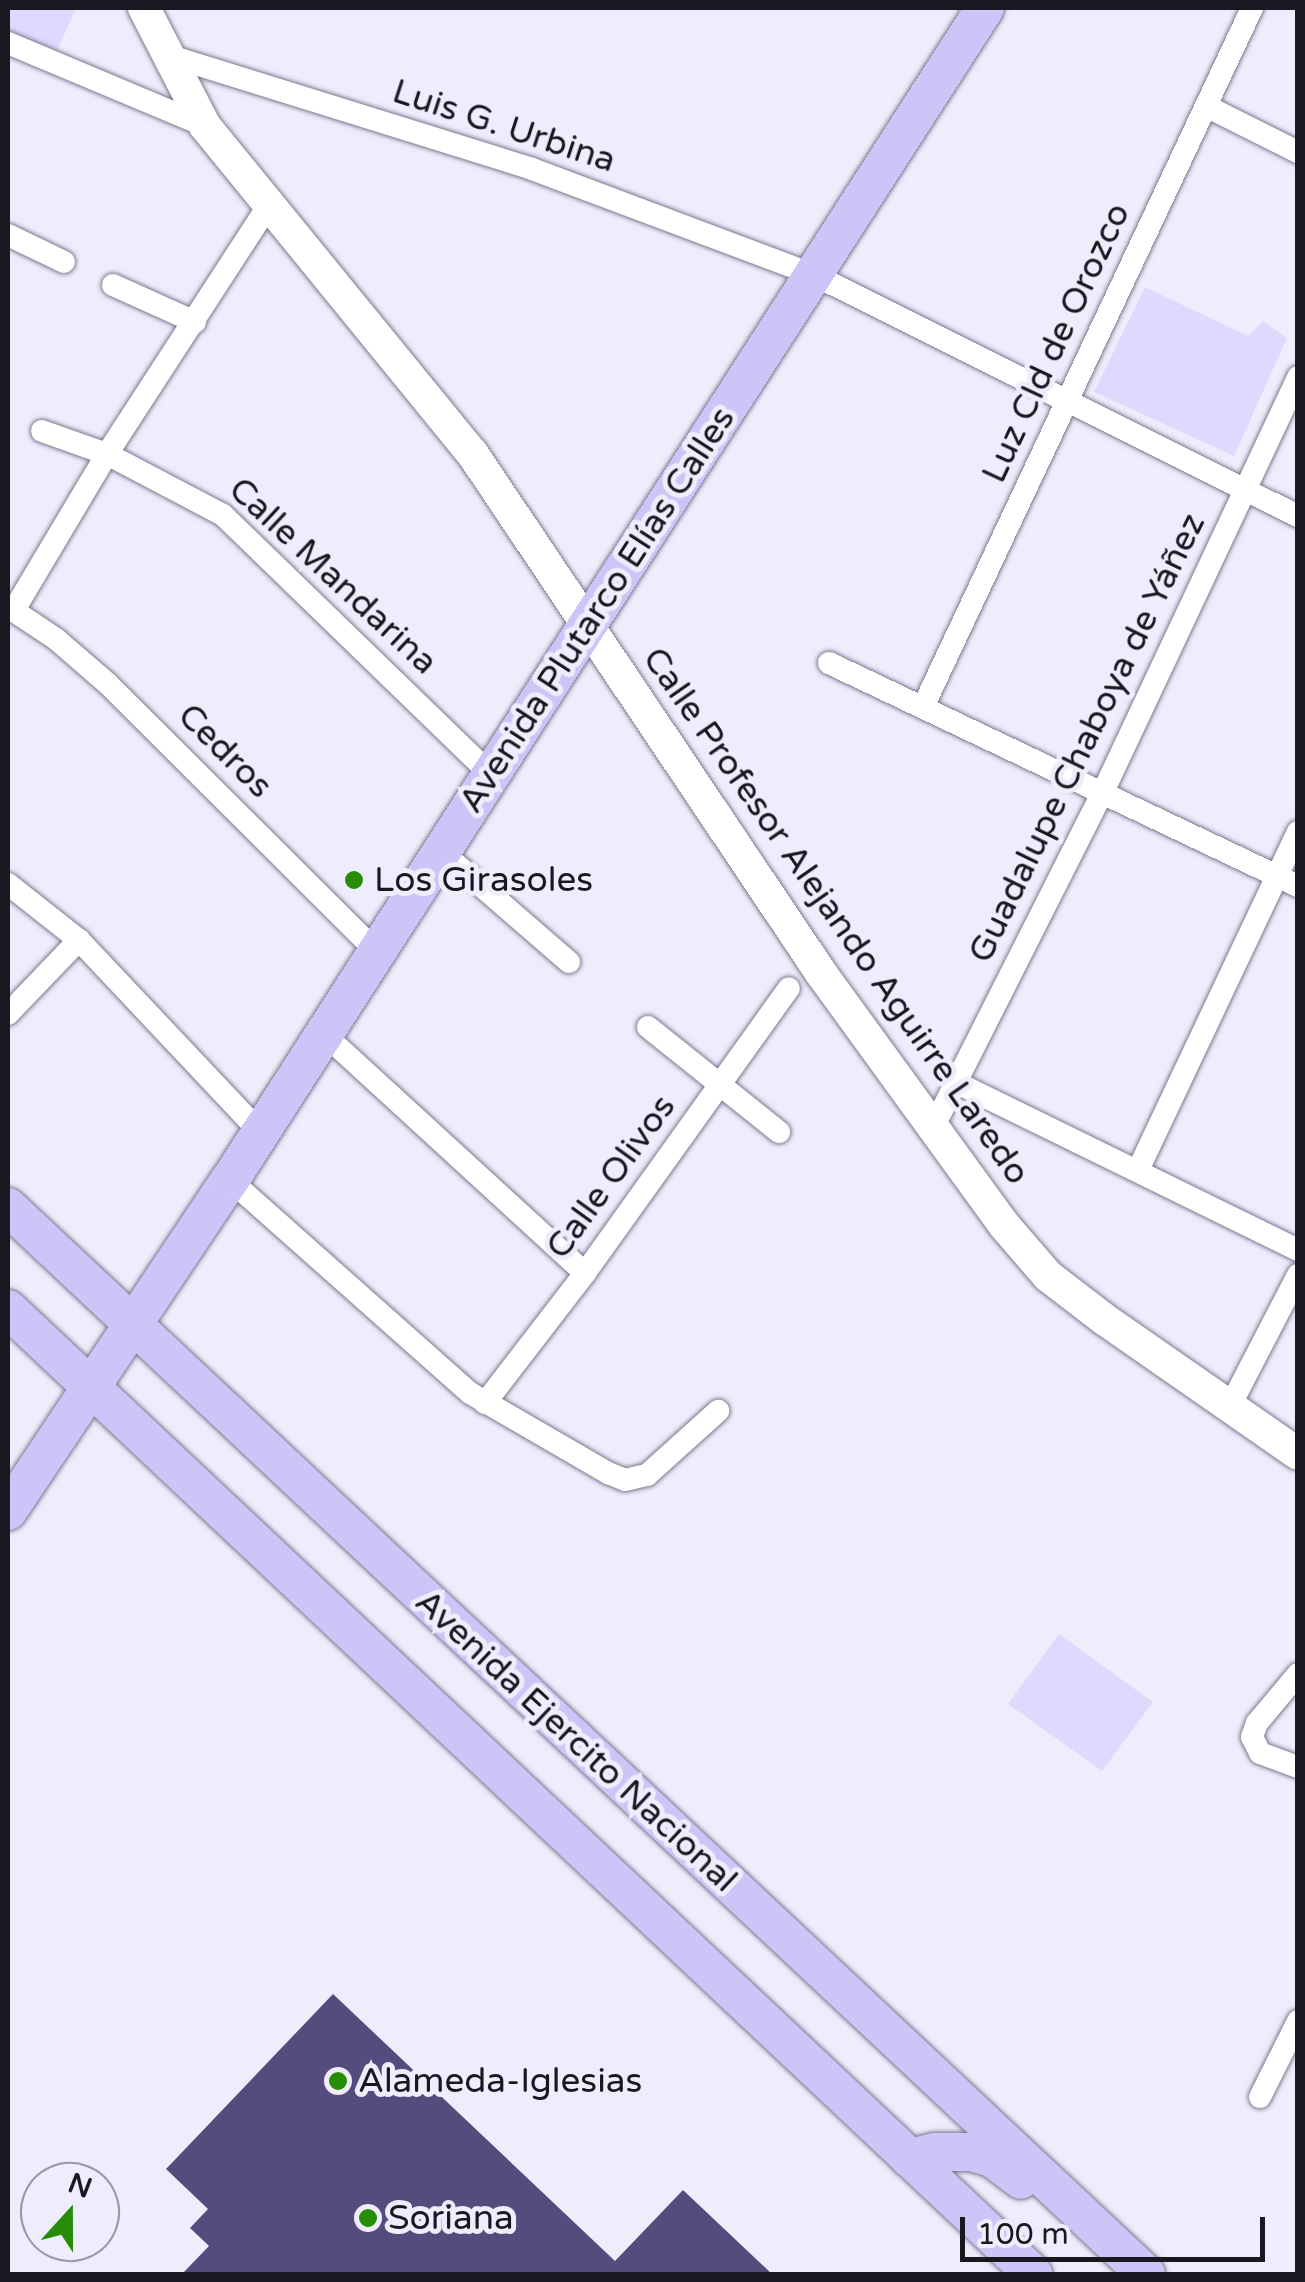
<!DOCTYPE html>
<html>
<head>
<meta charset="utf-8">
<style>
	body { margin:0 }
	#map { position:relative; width:1305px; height:2282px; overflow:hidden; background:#efedfc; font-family:"Varela Round",sans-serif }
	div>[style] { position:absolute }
	.green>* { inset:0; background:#dedafd }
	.building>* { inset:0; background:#544c7c }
	.roads { filter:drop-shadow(0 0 2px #7b798f) drop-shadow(0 0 2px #7b798f) }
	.street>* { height:22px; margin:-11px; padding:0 11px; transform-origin:11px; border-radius:11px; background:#fff }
	.secondary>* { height:32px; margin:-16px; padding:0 16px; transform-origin:16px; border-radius:16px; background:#fff }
	.primary>* { height:38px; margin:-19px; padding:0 19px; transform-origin:19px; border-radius:19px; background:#cdc5f7 }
	.dots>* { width:28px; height:28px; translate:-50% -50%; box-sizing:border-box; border:5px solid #efedfc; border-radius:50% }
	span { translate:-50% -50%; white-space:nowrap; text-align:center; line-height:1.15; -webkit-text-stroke:10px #efedfc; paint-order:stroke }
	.street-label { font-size:35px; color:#191821 }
	.poi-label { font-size:35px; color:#191821 }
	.left { translate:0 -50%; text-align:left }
	.frame { position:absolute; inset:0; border:10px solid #191821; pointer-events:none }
	.north { position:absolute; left:20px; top:2162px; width:100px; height:100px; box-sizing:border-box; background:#efedfc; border:2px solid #9998a4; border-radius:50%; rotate:21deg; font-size:28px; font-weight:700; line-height:40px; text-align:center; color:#191821 }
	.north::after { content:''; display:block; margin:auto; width:35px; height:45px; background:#278d07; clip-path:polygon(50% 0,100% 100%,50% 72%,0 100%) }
	.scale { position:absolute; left:960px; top:2217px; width:305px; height:45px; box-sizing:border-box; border:5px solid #191821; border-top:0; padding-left:12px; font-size:30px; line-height:35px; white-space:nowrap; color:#191821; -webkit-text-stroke:8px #efedfc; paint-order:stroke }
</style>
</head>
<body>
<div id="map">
	<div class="green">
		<div style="clip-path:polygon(8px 8px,76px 8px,57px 51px,8px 31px)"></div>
		<div style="clip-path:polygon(1145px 287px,1248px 336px,1263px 321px,1287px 338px,1234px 456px,1094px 392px)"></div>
		<div style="clip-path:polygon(1059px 1634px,1153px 1702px,1102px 1771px,1008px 1704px)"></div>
	</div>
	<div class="building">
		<div style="clip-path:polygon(333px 1994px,615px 2261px,683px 2190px,772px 2274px,182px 2274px,209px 2246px,190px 2228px,208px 2209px,166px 2169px)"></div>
	</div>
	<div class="roads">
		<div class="street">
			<div style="left:8px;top:43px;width:214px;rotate:22.8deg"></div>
			<div style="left:170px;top:56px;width:379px;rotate:17.3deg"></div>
			<div style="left:532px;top:169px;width:299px;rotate:20.6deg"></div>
			<div style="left:812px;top:274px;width:543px;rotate:26.47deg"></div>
			<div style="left:1206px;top:106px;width:103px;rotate:26.6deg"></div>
			<div style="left:8px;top:235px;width:62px;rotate:25.7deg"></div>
			<div style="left:113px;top:285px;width:90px;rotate:24.3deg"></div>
			<div style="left:42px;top:431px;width:69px;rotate:19.5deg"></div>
			<div style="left:107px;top:454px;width:131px;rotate:27.7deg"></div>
			<div style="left:223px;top:515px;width:375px;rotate:44.1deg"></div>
			<div style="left:8px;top:607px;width:58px;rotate:33.7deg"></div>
			<div style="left:56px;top:639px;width:69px;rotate:40.9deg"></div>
			<div style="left:108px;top:684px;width:380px;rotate:44.9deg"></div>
			<div style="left:14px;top:610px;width:182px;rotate:-59.2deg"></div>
			<div style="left:107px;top:454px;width:296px;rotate:-57deg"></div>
			<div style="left:829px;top:663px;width:519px;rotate:25.43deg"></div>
			<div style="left:923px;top:707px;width:773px;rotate:-64.79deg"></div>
			<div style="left:442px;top:852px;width:168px;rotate:40.9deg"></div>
			<div style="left:8px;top:884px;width:90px;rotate:38.3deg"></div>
			<div style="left:79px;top:940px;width:264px;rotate:46.7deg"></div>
			<div style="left:8px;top:1014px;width:103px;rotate:-46.2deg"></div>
			<div style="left:648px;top:1027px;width:168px;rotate:38.7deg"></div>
			<div style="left:324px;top:1034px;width:354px;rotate:42.5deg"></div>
			<div style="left:959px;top:1084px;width:377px;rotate:26.1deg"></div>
			<div style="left:934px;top:1126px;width:372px;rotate:-63.2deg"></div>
			<div style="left:1102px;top:794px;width:461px;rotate:-64.8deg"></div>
			<div style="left:1138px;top:1170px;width:374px;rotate:-64.7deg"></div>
			<div style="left:230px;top:1180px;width:321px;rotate:41.6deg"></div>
			<div style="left:470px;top:1393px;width:160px;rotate:30.1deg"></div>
			<div style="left:608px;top:1473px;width:18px;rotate:22deg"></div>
			<div style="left:625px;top:1480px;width:23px;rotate:-13deg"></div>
			<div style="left:647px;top:1475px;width:96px;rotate:-42deg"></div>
			<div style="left:485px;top:1403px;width:164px;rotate:-52.4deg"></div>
			<div style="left:585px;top:1273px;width:350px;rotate:-54.4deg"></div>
			<div style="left:1229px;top:1408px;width:150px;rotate:-62.6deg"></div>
			<div style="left:1298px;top:1674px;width:64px;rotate:129.9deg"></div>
			<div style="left:1257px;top:1723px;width:15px;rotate:110deg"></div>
			<div style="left:1252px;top:1737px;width:18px;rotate:63deg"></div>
			<div style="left:1260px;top:1753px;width:40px;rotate:20.2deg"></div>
			<div style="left:1260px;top:2097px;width:85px;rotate:-63.4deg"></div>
		</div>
		<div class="secondary">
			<div style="left:144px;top:8px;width:133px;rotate:62.7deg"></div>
			<div style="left:205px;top:126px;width:422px;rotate:50.8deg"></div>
			<div style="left:472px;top:453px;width:626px;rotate:56.13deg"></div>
			<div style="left:821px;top:973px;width:311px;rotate:54deg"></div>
			<div style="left:1004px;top:1225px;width:67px;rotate:49.2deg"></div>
			<div style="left:1048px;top:1276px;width:71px;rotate:37.5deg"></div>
			<div style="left:1104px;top:1319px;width:236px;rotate:34.8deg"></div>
		</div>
		<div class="primary">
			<div style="left:8px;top:1207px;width:1560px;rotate:43.16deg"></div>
			<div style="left:8px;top:1309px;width:1408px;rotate:43.27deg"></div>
			<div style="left:8px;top:1511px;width:399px;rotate:-56.2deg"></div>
			<div style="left:230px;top:1180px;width:1394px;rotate:-57.21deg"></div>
			<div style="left:909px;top:2158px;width:27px;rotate:-13deg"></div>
			<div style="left:935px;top:2152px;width:36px"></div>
			<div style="left:971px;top:2152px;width:22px;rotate:16deg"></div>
			<div style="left:992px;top:2158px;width:36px;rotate:37deg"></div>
		</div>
	</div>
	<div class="dots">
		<div style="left:354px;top:880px;background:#278d07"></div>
		<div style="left:338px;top:2081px;background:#278d07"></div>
		<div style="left:368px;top:2218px;background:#278d07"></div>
	</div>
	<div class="street-label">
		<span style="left:504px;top:126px;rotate:18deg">Luis G. Urbina</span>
		<span style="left:1056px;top:343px;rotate:-65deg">Luz CId de Orozco</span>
		<span style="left:333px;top:576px;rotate:43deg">Calle Mandarina</span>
		<span style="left:597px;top:610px;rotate:-57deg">Avenida Plutarco Elías Calles</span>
		<span style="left:1087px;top:738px;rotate:-64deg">Guadalupe Chaboya de Yáñez</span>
		<span style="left:225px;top:751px;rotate:45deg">Cedros</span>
		<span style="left:836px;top:916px;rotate:55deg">Calle Profesor Alejando Aguirre Laredo</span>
		<span style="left:611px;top:1177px;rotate:-54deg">Calle Olivos</span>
		<span style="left:576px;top:1741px;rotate:43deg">Avenida Ejercito Nacional</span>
	</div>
	<div class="poi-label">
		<span class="left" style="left:374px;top:880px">Los Girasoles</span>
		<span class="left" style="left:358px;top:2081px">Alameda-Iglesias</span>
		<span class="left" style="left:388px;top:2218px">Soriana</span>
	</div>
	<div class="frame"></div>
	<div class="north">N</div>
	<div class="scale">100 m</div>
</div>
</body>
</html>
